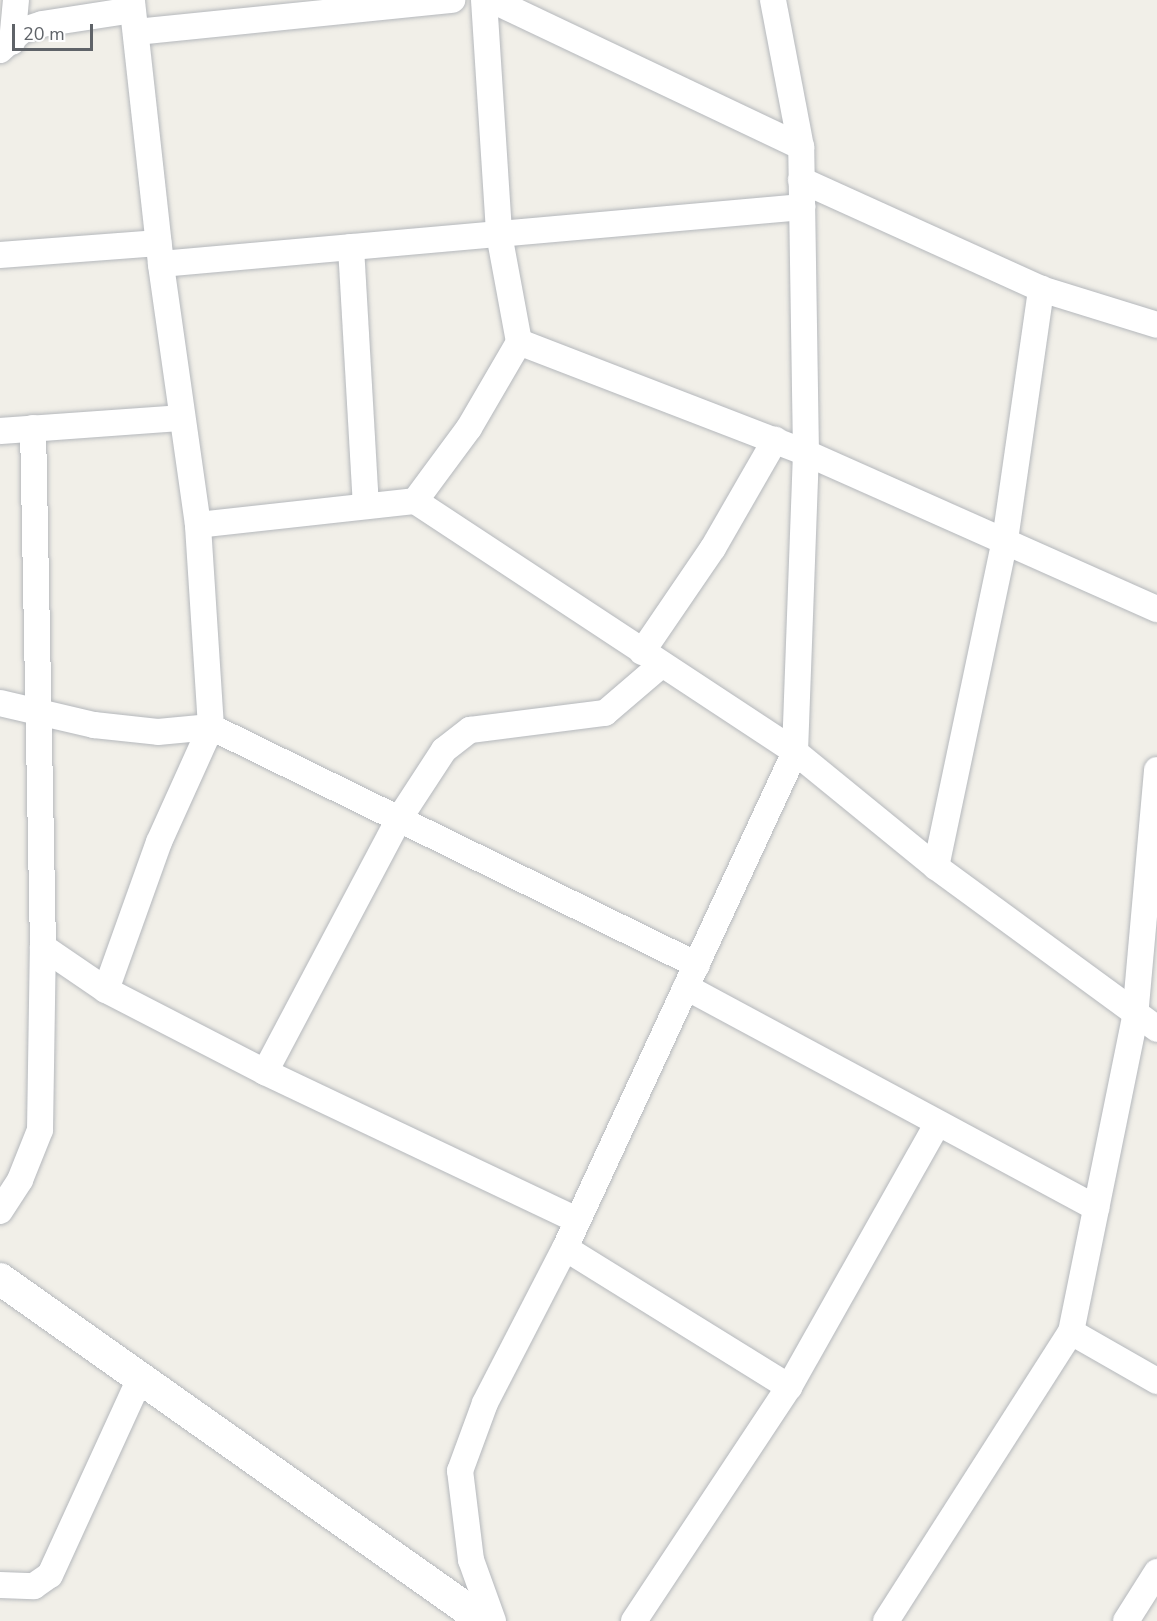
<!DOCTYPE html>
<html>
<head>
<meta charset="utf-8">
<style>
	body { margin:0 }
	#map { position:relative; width:1157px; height:1621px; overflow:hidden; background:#f1efe8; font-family:"Nunito Sans",sans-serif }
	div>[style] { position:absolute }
	.roads { filter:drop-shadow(0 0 2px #b5b8bc) drop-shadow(0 0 2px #b5b8bc) }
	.minor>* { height:26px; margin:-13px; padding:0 13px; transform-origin:13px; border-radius:13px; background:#fff }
	.tertiary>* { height:32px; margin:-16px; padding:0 16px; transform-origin:16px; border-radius:16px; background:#fff }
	span { translate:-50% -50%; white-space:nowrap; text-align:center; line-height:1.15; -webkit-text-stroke:4.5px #fff; paint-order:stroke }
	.scale { position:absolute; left:12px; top:24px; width:81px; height:27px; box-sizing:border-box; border:3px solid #5f6368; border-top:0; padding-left:8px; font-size:18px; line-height:21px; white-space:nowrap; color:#5f6368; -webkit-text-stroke:4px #fff; paint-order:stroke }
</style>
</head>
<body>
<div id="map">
	<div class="roads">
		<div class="minor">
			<div style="left:484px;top:0;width:234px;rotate:86.3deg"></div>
			<div style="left:499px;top:234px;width:110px;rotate:79.5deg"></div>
			<div style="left:492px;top:0;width:342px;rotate:25.4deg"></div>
			<div style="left:136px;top:32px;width:318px;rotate:-5.8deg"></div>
			<div style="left:12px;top:42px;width:42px;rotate:-84.6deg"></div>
			<div style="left:0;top:50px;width:28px;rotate:-42deg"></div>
			<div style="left:21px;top:31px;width:22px;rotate:-18deg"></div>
			<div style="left:42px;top:24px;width:91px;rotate:-8.8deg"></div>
			<div style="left:801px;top:180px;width:264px;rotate:24.4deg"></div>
			<div style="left:1041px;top:289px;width:121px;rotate:17.2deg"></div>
			<div style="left:351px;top:247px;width:259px;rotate:86.7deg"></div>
			<div style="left:0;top:255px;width:159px;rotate:-4.3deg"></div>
			<div style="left:161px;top:264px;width:644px;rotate:-5.08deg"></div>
			<div style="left:0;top:431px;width:181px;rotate:-4.1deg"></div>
			<div style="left:415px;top:501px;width:455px;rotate:33.4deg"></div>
			<div style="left:795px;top:752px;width:182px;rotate:39.2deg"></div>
			<div style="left:936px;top:867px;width:274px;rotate:36.2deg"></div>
			<div style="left:198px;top:525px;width:218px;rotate:-6.3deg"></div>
			<div style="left:415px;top:501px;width:91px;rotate:-53.5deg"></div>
			<div style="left:469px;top:428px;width:99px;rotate:-59.8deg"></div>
			<div style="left:519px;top:342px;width:308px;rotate:21.1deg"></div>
			<div style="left:806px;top:453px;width:384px;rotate:24deg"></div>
			<div style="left:642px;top:652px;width:126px;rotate:-55.7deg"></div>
			<div style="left:713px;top:548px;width:125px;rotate:-60.1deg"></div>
			<div style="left:0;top:703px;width:97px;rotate:13.2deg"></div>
			<div style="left:94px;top:725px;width:64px;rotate:6.2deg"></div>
			<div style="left:158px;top:732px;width:53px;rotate:-5.4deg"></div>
			<div style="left:211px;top:727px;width:541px;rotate:26.09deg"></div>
			<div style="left:936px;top:867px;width:334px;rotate:-78.1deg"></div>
			<div style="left:1005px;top:540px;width:254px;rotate:-81.8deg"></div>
			<div style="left:43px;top:947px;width:76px;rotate:34.3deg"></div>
			<div style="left:106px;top:990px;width:179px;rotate:27.3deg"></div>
			<div style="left:265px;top:1072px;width:345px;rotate:25.4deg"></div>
			<div style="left:686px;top:987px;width:466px;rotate:28.3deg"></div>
			<div style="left:106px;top:990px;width:157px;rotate:-70.3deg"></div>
			<div style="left:159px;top:842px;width:126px;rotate:-65.7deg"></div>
			<div style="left:211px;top:727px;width:202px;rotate:-93.7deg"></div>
			<div style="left:198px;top:525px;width:264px;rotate:-98.1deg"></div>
			<div style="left:161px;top:264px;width:266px;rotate:-96.3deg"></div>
			<div style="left:265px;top:1072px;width:286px;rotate:-62.1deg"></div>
			<div style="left:399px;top:819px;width:82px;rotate:-56.9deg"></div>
			<div style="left:444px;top:750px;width:33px;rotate:-38deg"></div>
			<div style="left:470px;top:730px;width:136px;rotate:-7.2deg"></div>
			<div style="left:605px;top:713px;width:74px;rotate:-40.6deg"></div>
			<div style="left:0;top:1211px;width:37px;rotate:-57deg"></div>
			<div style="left:20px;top:1180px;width:54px;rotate:-68.2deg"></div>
			<div style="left:40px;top:1130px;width:183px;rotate:-89.1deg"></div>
			<div style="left:43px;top:947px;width:519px;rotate:-91.1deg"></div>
			<div style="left:565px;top:1248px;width:264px;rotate:31.8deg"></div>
			<div style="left:1071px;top:1332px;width:99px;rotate:29.7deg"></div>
			<div style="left:0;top:1585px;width:34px;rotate:2deg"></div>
			<div style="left:34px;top:1586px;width:19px;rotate:-35deg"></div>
			<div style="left:50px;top:1575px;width:217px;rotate:-65.4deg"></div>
			<div style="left:493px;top:1621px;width:65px;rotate:-109.8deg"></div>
			<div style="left:471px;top:1560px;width:90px;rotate:-97deg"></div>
			<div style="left:460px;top:1471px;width:72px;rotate:-69.8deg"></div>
			<div style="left:485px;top:1403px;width:174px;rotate:-62.7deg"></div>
			<div style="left:565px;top:1248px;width:547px;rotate:-65.12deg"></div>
			<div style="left:795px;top:752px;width:299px;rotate:-87.9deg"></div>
			<div style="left:806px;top:453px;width:306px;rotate:-90.9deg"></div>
			<div style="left:801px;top:147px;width:150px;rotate:-100.8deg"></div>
			<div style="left:634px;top:1621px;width:281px;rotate:-56.5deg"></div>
			<div style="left:789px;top:1387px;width:302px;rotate:-60.6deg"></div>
			<div style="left:886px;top:1621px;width:343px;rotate:-57.4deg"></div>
			<div style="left:1071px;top:1332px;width:321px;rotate:-78.5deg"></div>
			<div style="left:1135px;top:1017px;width:248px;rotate:-84.9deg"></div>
			<div style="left:1126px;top:1621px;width:58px;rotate:-57.7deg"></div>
		</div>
		<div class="tertiary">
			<div style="left:0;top:1279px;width:593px;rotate:35.25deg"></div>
		</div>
	</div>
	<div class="scale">20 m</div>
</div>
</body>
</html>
